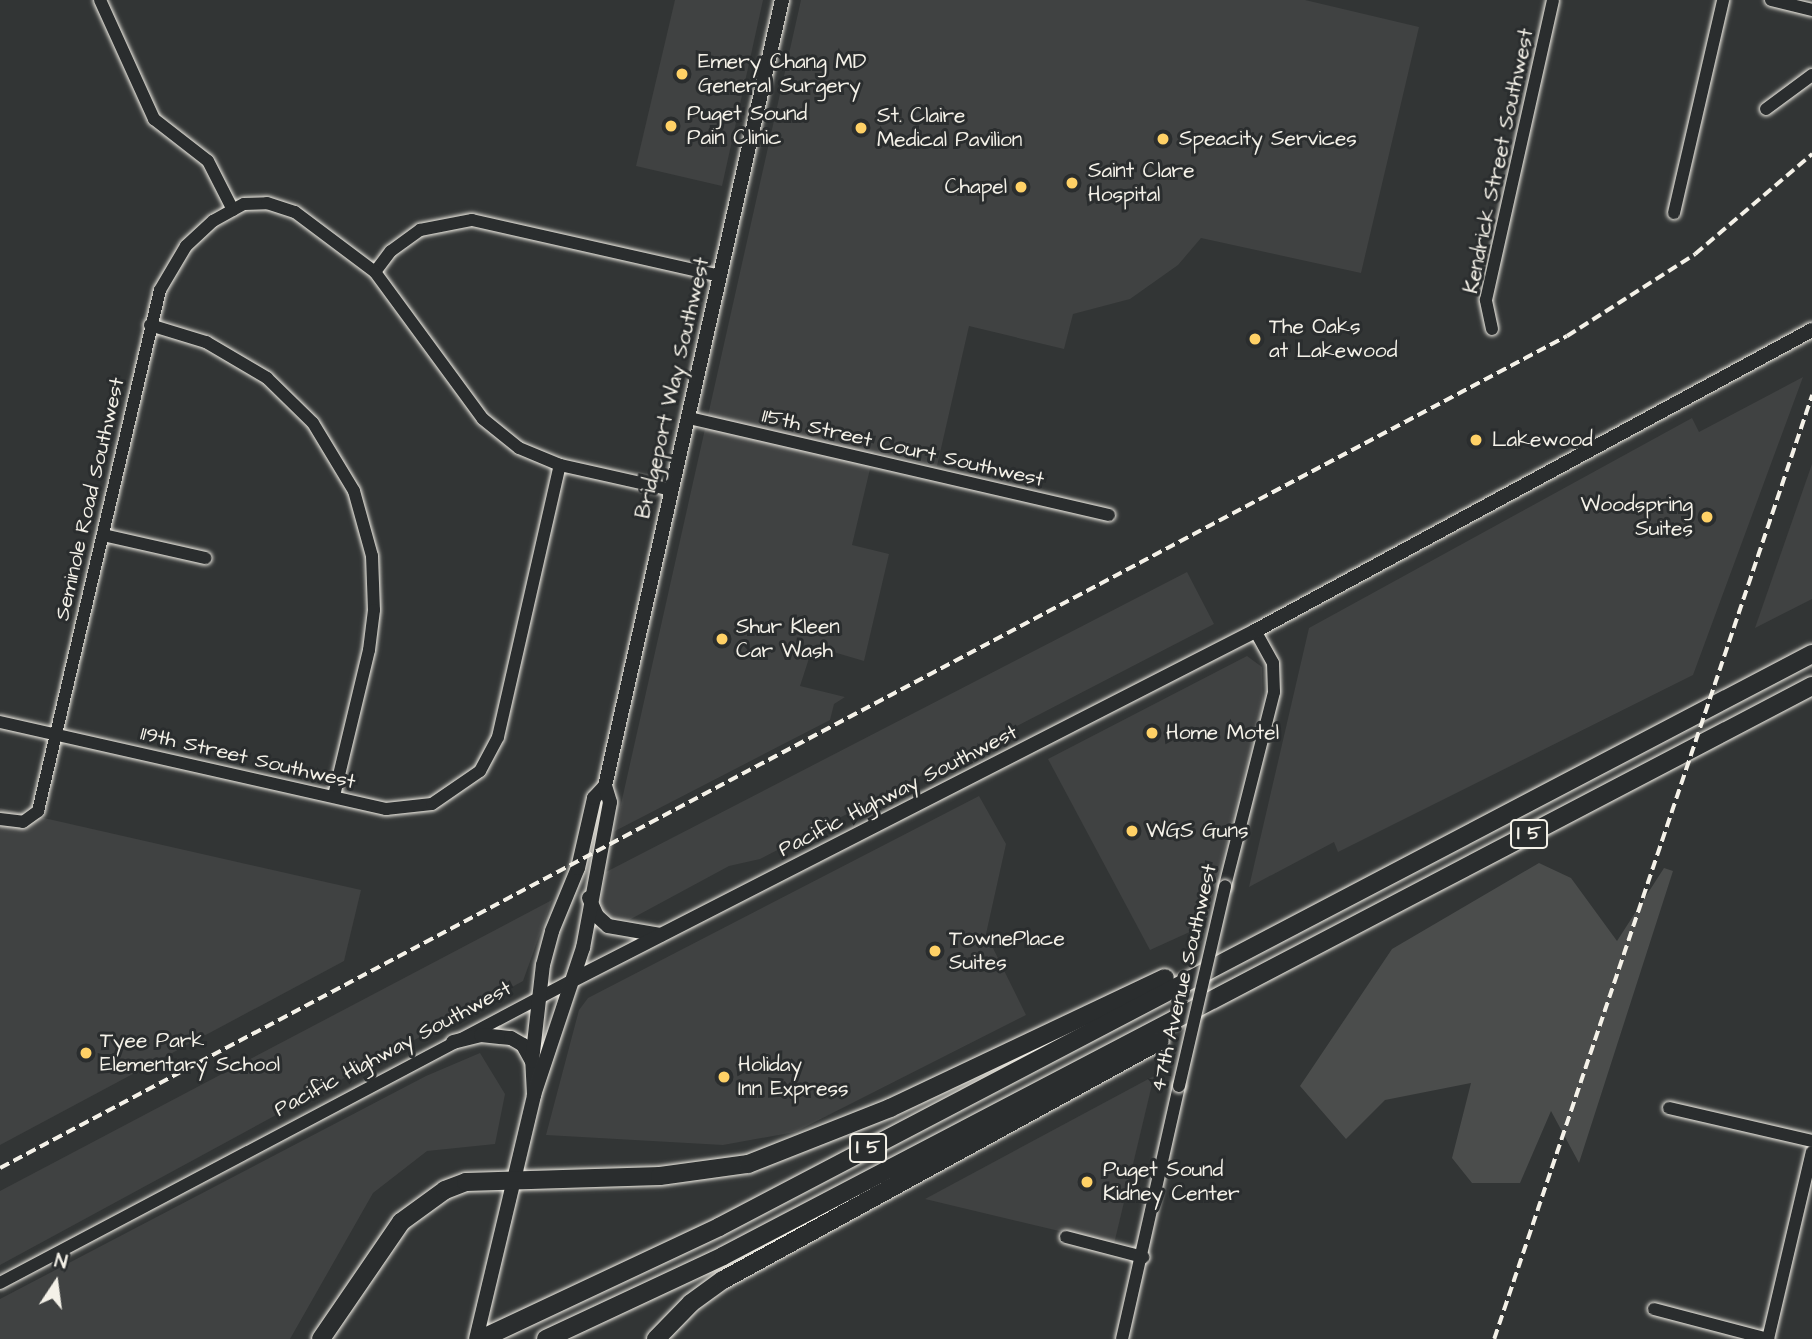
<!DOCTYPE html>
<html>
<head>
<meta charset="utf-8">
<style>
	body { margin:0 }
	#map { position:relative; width:1812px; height:1339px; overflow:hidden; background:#323535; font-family:"Architects Daughter",sans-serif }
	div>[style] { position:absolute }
	.built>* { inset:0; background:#404242 }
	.green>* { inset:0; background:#4b4d4c }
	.roads { filter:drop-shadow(0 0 2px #f4f1e8) drop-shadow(0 0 2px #f4f1e8) }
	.minor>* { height:12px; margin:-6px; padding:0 6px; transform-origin:6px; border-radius:6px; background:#2a2d2e }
	.major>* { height:14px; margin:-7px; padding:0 7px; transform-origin:7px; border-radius:7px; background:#2a2d2e }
	.highway>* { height:18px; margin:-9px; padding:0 9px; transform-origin:9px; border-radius:9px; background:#2a2d2e }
	.rail>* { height:3.5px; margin-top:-1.75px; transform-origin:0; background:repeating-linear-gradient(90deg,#f4f1e8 0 10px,transparent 0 15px) }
	.bridges { filter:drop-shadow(0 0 2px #f4f1e8) drop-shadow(0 0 2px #f4f1e8) }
	.minor-bridge>* { height:12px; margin:-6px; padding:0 6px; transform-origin:6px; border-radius:6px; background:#2a2d2e }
	.dots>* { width:19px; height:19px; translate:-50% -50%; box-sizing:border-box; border:4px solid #2a2d2e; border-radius:50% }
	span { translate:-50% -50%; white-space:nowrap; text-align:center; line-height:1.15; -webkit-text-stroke:6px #2a2d2e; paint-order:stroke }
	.shield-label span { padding:2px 5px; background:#2a2d2e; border:2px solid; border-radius:5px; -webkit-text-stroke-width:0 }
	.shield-label { font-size:19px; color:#f4f1e8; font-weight:700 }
	.poi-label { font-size:21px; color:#f4f1e8 }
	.left { translate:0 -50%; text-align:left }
	.right { translate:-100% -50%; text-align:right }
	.street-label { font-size:21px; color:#f4f1e8 }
	.north { position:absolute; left:21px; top:1248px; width:70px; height:70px; -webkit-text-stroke:5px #2a2d2e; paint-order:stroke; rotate:13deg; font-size:19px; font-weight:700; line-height:28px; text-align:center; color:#f4f1e8 }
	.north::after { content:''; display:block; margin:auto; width:24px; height:32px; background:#f4f1e8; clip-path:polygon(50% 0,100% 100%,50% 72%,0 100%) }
</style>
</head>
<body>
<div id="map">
	<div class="built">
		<div style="clip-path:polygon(675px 0,763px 0,722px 186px,636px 166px)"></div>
		<div style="clip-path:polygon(801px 0,1305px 0,1419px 27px,1361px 273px,1201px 238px,1178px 265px,1130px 299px,1073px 314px,1064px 349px,969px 326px,937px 466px,874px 452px,852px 545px,889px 554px,864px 661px,813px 646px,800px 686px,845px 697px,834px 704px,830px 720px,615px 831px)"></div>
		<div style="clip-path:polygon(1803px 377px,1693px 675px,1338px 852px,1334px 842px,1249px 887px,1309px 628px,1692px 418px,1699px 432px)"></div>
		<div style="clip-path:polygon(1812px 464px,1812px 599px,1755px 628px)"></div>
		<div style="clip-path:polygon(1187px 572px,1214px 624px,760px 859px,729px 866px,629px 920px,615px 920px,604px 911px,600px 902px,606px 872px)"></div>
		<div style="clip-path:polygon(1247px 656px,1262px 667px,1263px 701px,1205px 925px,1150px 950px,1048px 759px)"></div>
		<div style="clip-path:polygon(979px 796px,1006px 844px,986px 934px,1026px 1015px,795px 1132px,723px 1145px,546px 1135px,579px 1010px,588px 998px)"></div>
		<div style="clip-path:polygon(0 808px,361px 890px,344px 961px,0 1145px)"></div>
		<div style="clip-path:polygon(552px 900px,523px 981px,0 1265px,0 1191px)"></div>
		<div style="clip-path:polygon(480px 1053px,505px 1094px,495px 1144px,427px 1151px,373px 1193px,290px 1339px,0 1339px,0 1299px,426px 1076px)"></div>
		<div style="clip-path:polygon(1154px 1076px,1114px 1244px,925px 1199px)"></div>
	</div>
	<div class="green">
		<div style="clip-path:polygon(1539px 863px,1571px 878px,1617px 941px,1664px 868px,1673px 871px,1579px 1163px,1551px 1111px,1520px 1183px,1472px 1183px,1452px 1158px,1471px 1083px,1385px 1100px,1346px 1139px,1300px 1086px,1392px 949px)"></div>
	</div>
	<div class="roads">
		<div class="minor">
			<div style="left:100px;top:0;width:131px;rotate:65.6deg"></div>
			<div style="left:154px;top:119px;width:68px;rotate:37.9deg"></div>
			<div style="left:208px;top:161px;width:55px;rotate:63deg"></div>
			<div style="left:1771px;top:0;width:42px;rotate:13.7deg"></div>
			<div style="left:1766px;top:109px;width:57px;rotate:-36.5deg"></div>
			<div style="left:1674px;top:213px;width:219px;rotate:-77deg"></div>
			<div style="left:375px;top:272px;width:26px;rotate:-53deg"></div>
			<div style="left:391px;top:251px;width:36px;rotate:-36deg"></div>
			<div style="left:420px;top:230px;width:53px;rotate:-10.9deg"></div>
			<div style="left:472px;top:220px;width:254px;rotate:12.7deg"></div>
			<div style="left:150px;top:325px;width:59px;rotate:16.9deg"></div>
			<div style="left:206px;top:342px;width:71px;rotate:30.5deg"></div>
			<div style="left:267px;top:378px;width:64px;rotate:44.4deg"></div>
			<div style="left:313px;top:423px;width:79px;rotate:58.9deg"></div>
			<div style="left:354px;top:491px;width:67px;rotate:74.5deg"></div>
			<div style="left:372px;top:556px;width:54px;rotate:87.9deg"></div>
			<div style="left:374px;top:610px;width:40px;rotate:97.1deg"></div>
			<div style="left:369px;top:650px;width:150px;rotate:103.5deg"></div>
			<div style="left:1492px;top:329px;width:30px;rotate:-102deg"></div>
			<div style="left:1486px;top:300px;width:307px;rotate:-77.4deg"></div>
			<div style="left:689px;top:418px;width:431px;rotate:13deg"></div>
			<div style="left:103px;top:535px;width:105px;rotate:12.7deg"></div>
			<div style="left:0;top:722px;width:396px;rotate:12.7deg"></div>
			<div style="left:386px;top:809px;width:46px;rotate:-6.2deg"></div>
			<div style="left:432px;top:804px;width:58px;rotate:-34.5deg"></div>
			<div style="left:480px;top:771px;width:38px;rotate:-62deg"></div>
			<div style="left:498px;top:737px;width:279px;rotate:-77.2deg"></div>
			<div style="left:0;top:819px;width:23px;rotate:7deg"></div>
			<div style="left:23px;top:822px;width:19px;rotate:-36deg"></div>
			<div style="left:38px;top:811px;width:535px;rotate:-76.82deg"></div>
			<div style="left:160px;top:290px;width:51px;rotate:-59.4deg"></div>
			<div style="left:186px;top:246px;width:37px;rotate:-43deg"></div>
			<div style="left:213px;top:221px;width:35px;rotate:-29deg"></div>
			<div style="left:244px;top:204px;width:23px;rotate:-2deg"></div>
			<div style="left:267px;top:203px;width:29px;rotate:18deg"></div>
			<div style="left:295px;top:212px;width:100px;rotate:36.9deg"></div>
			<div style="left:375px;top:272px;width:182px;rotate:53.7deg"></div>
			<div style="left:483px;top:419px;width:46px;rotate:38.9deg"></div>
			<div style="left:519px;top:448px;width:44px;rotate:22.5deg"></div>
			<div style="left:560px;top:465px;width:115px;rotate:12.6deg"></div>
			<div style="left:1225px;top:886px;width:200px;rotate:-75.8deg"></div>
			<div style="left:1274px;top:692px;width:29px;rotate:-92deg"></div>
			<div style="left:1273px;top:663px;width:37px;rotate:-119deg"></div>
			<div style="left:1669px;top:1108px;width:147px;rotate:13deg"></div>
			<div style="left:1066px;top:1237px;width:80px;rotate:14.6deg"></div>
			<div style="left:0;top:1283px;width:650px;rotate:-27.87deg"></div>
			<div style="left:1654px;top:1309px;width:118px;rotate:14.7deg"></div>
			<div style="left:1122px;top:1339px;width:259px;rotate:-77.3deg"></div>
			<div style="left:1768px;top:1339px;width:192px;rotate:-76.8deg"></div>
		</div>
		<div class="major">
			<div style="left:589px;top:898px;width:20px;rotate:66deg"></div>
			<div style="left:597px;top:916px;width:15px;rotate:42deg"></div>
			<div style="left:608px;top:926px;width:53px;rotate:9.8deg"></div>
			<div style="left:575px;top:979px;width:764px;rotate:-27.1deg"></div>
			<div style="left:1255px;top:631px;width:633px;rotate:-28.39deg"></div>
			<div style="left:453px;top:1042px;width:29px;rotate:-14deg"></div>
			<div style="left:481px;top:1035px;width:30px;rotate:6deg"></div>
			<div style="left:511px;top:1038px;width:14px;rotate:30deg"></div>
			<div style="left:523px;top:1045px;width:18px;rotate:61deg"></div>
			<div style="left:534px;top:1095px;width:34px;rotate:-93deg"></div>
			<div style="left:532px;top:1061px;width:97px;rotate:-83.5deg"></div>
			<div style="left:543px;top:965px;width:35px;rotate:-75deg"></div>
			<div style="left:552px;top:931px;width:68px;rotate:-67.6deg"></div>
			<div style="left:578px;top:868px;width:72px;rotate:-77.1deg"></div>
			<div style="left:594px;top:798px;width:16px;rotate:-47deg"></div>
			<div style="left:605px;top:786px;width:806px;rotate:-77.31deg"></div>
			<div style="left:476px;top:1339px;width:251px;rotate:-76.6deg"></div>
			<div style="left:534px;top:1095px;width:155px;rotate:-71.6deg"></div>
			<div style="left:583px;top:948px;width:148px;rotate:-79.5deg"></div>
			<div style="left:610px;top:802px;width:17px;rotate:-107deg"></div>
		</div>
		<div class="highway">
			<div style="left:321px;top:1339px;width:142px;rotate:-55.6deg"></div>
			<div style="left:401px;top:1222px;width:54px;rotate:-36deg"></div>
			<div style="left:445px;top:1190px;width:22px;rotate:-21deg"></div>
			<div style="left:466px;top:1182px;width:194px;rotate:-1.8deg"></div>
			<div style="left:660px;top:1176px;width:89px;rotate:-7.8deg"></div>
			<div style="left:748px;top:1164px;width:153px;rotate:-21.5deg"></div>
			<div style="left:890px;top:1108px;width:304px;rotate:-25.3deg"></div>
			<div style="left:481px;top:1339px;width:263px;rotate:-25.2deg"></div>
			<div style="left:719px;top:1227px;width:1234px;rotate:-27.67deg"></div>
			<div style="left:546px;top:1339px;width:195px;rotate:-25.1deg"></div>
			<div style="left:723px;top:1256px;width:1229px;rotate:-27.63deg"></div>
			<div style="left:656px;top:1339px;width:50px;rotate:-45.8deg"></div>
			<div style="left:691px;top:1303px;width:39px;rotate:-36deg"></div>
			<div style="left:723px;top:1280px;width:498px;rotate:-28.7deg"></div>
		</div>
	</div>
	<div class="rail">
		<div style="left:0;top:1168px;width:1774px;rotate:-27.97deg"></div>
		<div style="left:1567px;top:336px;width:152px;rotate:-32.6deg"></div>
		<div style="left:1695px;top:254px;width:154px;rotate:-40.5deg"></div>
		<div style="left:1494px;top:1339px;width:996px;rotate:-71.38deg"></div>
	</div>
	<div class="bridges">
		<div class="minor-bridge">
			<div style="left:1179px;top:1086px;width:205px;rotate:-77deg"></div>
		</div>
	</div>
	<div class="dots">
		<div style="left:682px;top:74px;background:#ffd166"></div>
		<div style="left:671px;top:126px;background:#ffd166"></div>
		<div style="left:861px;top:128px;background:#ffd166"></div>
		<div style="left:1163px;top:139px;background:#ffd166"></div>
		<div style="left:1072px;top:183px;background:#ffd166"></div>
		<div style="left:1021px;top:187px;background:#ffd166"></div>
		<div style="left:1255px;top:339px;background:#ffd166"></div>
		<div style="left:1476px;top:440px;background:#ffd166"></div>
		<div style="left:1707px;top:517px;background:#ffd166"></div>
		<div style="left:722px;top:639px;background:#ffd166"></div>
		<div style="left:1152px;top:733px;background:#ffd166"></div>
		<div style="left:1132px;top:831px;background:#ffd166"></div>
		<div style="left:935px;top:951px;background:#ffd166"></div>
		<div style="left:86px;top:1053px;background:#ffd166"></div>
		<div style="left:724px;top:1077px;background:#ffd166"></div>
		<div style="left:1087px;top:1182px;background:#ffd166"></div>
	</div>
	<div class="shield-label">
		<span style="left:1529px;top:834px">I 5</span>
		<span style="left:868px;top:1148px">I 5</span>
	</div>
	<div class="poi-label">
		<span class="left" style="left:698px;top:74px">Emery Chang MD<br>General Surgery</span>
		<span class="left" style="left:687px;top:126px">Puget Sound<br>Pain Clinic</span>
		<span class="left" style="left:877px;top:128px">St. Claire<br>Medical Pavilion</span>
		<span class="left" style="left:1179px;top:139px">Speacity Services</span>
		<span class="left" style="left:1088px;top:183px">Saint Clare<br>Hospital</span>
		<span class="right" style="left:1007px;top:187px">Chapel</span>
		<span class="left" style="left:1269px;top:339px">The Oaks<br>at Lakewood</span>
		<span class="left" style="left:1492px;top:440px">Lakewood</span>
		<span class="right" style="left:1693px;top:517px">Woodspring<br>Suites</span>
		<span class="left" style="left:736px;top:639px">Shur Kleen<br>Car Wash</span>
		<span class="left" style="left:1166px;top:733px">Home Motel</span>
		<span class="left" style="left:1146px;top:831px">WGS Guns</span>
		<span class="left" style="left:949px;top:951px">TownePlace<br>Suites</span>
		<span class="left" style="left:100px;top:1053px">Tyee Park<br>Elementary School</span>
		<span class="left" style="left:738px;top:1077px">Holiday<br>Inn Express</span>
		<span class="left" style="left:1103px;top:1182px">Puget Sound<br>Kidney Center</span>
	</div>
	<div class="street-label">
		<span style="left:1499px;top:161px;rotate:-78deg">Kendrick Street Southwest</span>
		<span style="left:673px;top:388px;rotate:-77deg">Bridgeport Way Southwest</span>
		<span style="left:903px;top:448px;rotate:13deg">115th Street Court Southwest</span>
		<span style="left:90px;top:499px;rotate:-77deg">Seminole Road Southwest</span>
		<span style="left:248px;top:758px;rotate:13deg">119th Street Southwest</span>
		<span style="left:898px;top:791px;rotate:-27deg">Pacific Highway Southwest</span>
		<span style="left:1184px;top:978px;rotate:-77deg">47th Avenue Southwest</span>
		<span style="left:393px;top:1049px;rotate:-28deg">Pacific Highway Southwest</span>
	</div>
	<div class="north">N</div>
</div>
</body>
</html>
